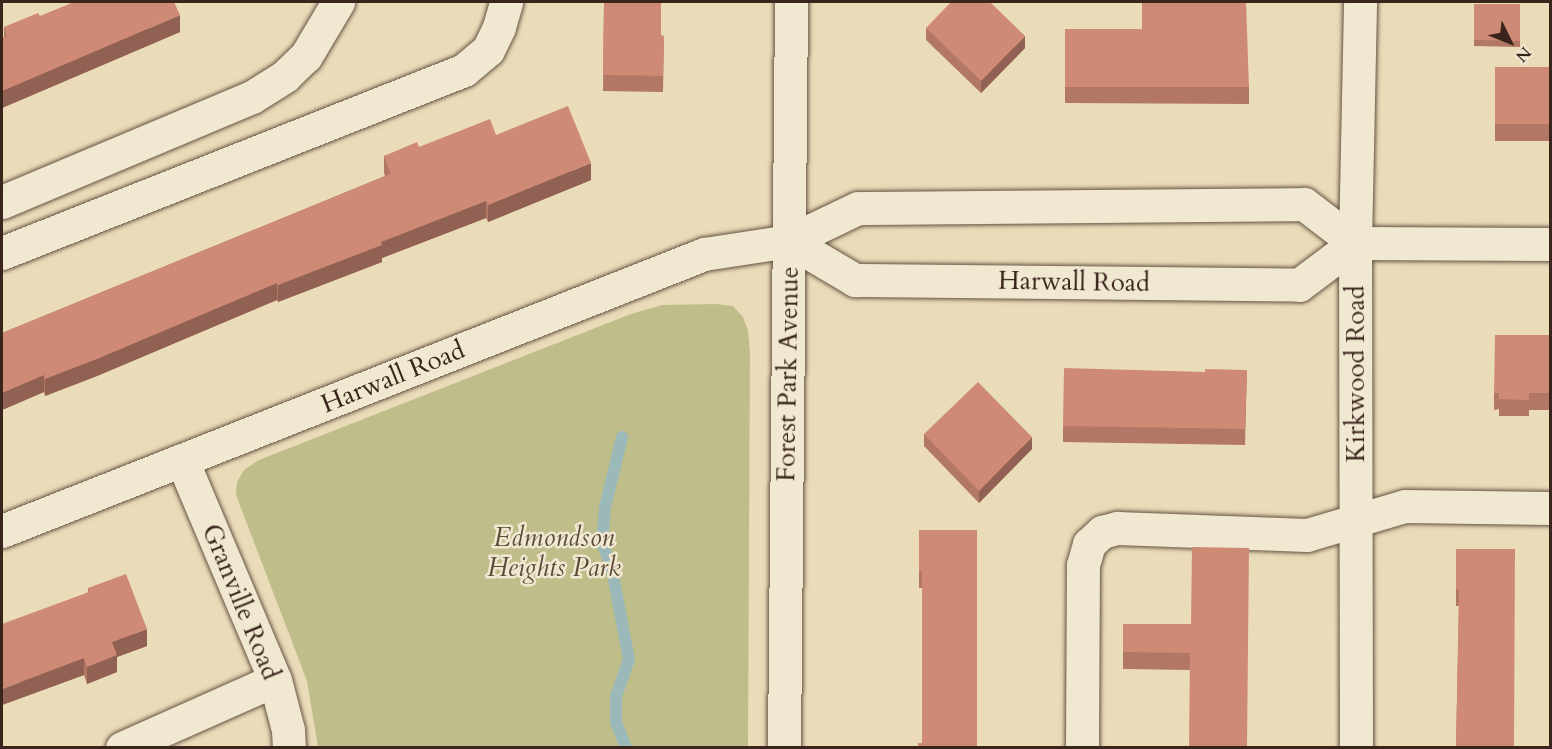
<!DOCTYPE html>
<html>
<head>
<meta charset="utf-8">
<style>
	body { margin:0 }
	#map { position:relative; width:1552px; height:749px; overflow:hidden; background:#eadcb9; font-family:Cardo,serif }
	div>[style] { position:absolute }
	.green>* { inset:0; background:#bfbe8a }
	.stream>* { height:12px; margin:-6px; padding:0 6px; transform-origin:6px; border-radius:6px; background:#9bb9b8 }
	.roads { filter:drop-shadow(0 0 2px #665343) drop-shadow(0 0 2px #665343) }
	.minor>* { height:33px; margin:-16.5px; padding:0 16.5px; transform-origin:16.5px; border-radius:16.5px; background:#f1e8d2 }
	.wall>* { inset:0; background:#b27765 }
	.shaded-wall>* { inset:0; background:#916153 }
	.building>* { inset:0; background:#cf8a76 }
	span { translate:-50% -50%; white-space:nowrap; text-align:center; line-height:1.15; -webkit-text-stroke:5px #f1e8d2; paint-order:stroke }
	.street-label { font-size:26px; color:#3a251c }
	.park-label { font-size:26px; color:#5b4b38; font-style:italic }
	.frame { position:absolute; inset:0; border:3px solid #3a251c; pointer-events:none }
	.north { position:absolute; left:1480px; top:12px; width:60px; height:60px; -webkit-text-stroke:4px #f1e8d2; paint-order:stroke; rotate:133deg; font-size:16px; font-weight:700; line-height:24px; text-align:center; color:#3a251c }
	.north::after { content:''; display:block; margin:auto; width:21px; height:27px; background:#3a251c; clip-path:polygon(50% 0,100% 100%,50% 72%,0 100%) }
</style>
</head>
<body>
<div id="map">
	<div class="green">
		<div style="clip-path:polygon(716px 304px,733px 306px,743px 317px,748px 331px,750px 352px,748px 747px,318px 747px,307px 681px,236px 495px,237px 482px,244px 470px,259px 460px,631px 314px,662px 305px)"></div>
	</div>
	<div class="stream">
		<div style="left:622px;top:437px;width:73px;rotate:103.5deg"></div>
		<div style="left:605px;top:508px;width:34px;rotate:95deg"></div>
		<div style="left:602px;top:542px;width:30px;rotate:70deg"></div>
		<div style="left:612px;top:570px;width:91px;rotate:79.2deg"></div>
		<div style="left:629px;top:659px;width:39px;rotate:109deg"></div>
		<div style="left:616px;top:696px;width:26px;rotate:90deg"></div>
		<div style="left:616px;top:722px;width:28px;rotate:69deg"></div>
	</div>
	<div class="roads">
		<div class="minor">
			<div style="left:2px;top:202px;width:271px;rotate:-22.8deg"></div>
			<div style="left:252px;top:97px;width:39px;rotate:-32deg"></div>
			<div style="left:285px;top:76px;width:29px;rotate:-44deg"></div>
			<div style="left:306px;top:56px;width:63px;rotate:-59.3deg"></div>
			<div style="left:789px;top:241px;width:77px;rotate:30.6deg"></div>
			<div style="left:855px;top:280px;width:444px;rotate:0.6deg"></div>
			<div style="left:1299px;top:285px;width:70px;rotate:-36.9deg"></div>
			<div style="left:1355px;top:243px;width:195px;rotate:0.3deg"></div>
			<div style="left:2px;top:253px;width:497px;rotate:-21.6deg"></div>
			<div style="left:464px;top:70px;width:31px;rotate:-40deg"></div>
			<div style="left:488px;top:50px;width:25px;rotate:-64deg"></div>
			<div style="left:499px;top:27px;width:26px;rotate:-74deg"></div>
			<div style="left:182px;top:460px;width:239px;rotate:67.1deg"></div>
			<div style="left:275px;top:680px;width:52px;rotate:75.4deg"></div>
			<div style="left:288px;top:730px;width:18px;rotate:87deg"></div>
			<div style="left:2px;top:531px;width:755px;rotate:-21.53deg"></div>
			<div style="left:704px;top:254px;width:86px;rotate:-8.7deg"></div>
			<div style="left:789px;top:241px;width:76px;rotate:-25.6deg"></div>
			<div style="left:858px;top:208px;width:446px;rotate:-0.5deg"></div>
			<div style="left:1304px;top:204px;width:64px;rotate:37.4deg"></div>
			<div style="left:122px;top:748px;width:167px;rotate:-24deg"></div>
			<div style="left:784px;top:748px;width:746px;rotate:-89.46deg"></div>
			<div style="left:1082px;top:748px;width:183px;rotate:-89.7deg"></div>
			<div style="left:1083px;top:565px;width:22px;rotate:-74deg"></div>
			<div style="left:1089px;top:544px;width:18px;rotate:-43deg"></div>
			<div style="left:1102px;top:532px;width:16px;rotate:-15deg"></div>
			<div style="left:1117px;top:528px;width:190px;rotate:2.1deg"></div>
			<div style="left:1307px;top:535px;width:102px;rotate:-16.5deg"></div>
			<div style="left:1405px;top:506px;width:145px;rotate:0.8deg"></div>
			<div style="left:1356px;top:748px;width:505px;rotate:-90.11deg"></div>
			<div style="left:1355px;top:243px;width:241px;rotate:-88.8deg"></div>
		</div>
	</div>
	<div class="wall">
		<div style="clip-path:polygon(604px 2px,661px 36px,664px 36px,663px 92px,603px 91px)"></div>
		<div style="clip-path:polygon(1474px 4px,1520px 4px,1520px 47px,1474px 46px)"></div>
		<div style="clip-path:polygon(40px 16px,180px 32px,2px 108px,2px 120px,2px 38px,4px 37px,4px 27px)"></div>
		<div style="clip-path:polygon(926px 28px,1025px 48px,981px 93px,926px 40px)"></div>
		<div style="clip-path:polygon(1065px 29px,1249px 87px,1249px 104px,1065px 103px)"></div>
		<div style="clip-path:polygon(1495px 67px,1551px 67px,1551px 141px,1495px 141px)"></div>
		<div style="clip-path:polygon(496px 135px,591px 180px,488px 222px,486px 218px,382px 258px,382px 262px,278px 302px,277px 300px,97px 376px,45px 396px,44px 392px,2px 410px,2px 333px,385px 176px,384px 173px,384px 156px,419px 147px)"></div>
		<div style="clip-path:polygon(1551px 335px,1551px 410px,1529px 410px,1529px 416px,1499px 416px,1499px 409px,1494px 410px,1494px 393px)"></div>
		<div style="clip-path:polygon(1247px 370px,1245px 445px,1063px 442px,1063px 426px,1205px 372px)"></div>
		<div style="clip-path:polygon(924px 434px,1032px 449px,979px 503px,924px 446px)"></div>
		<div style="clip-path:polygon(919px 530px,977px 747px,922px 743px,922px 588px,919px 588px)"></div>
		<div style="clip-path:polygon(1456px 549px,1514px 746px,1456px 747px,1459px 606px,1456px 606px)"></div>
		<div style="clip-path:polygon(88px 588px,147px 646px,117px 657px,117px 672px,87px 684px,84px 675px,2px 705px,88px 592px)"></div>
		<div style="clip-path:polygon(1123px 624px,1191px 624px,1190px 670px,1123px 669px)"></div>
	</div>
	<div class="shaded-wall">
		<div style="clip-path:polygon(180px 15px,180px 32px,2px 108px,2px 120px,2px 91px)"></div>
		<div style="clip-path:polygon(1025px 36px,1025px 48px,981px 93px,981px 81px)"></div>
		<div style="clip-path:polygon(591px 163px,591px 180px,488px 222px,488px 205px)"></div>
		<div style="clip-path:polygon(486px 201px,486px 218px,382px 258px,382px 262px,278px 302px,278px 285px,381px 242px)"></div>
		<div style="clip-path:polygon(277px 283px,277px 300px,97px 376px,45px 396px,45px 379px)"></div>
		<div style="clip-path:polygon(44px 375px,44px 392px,2px 410px,2px 393px)"></div>
		<div style="clip-path:polygon(1032px 437px,1032px 449px,979px 503px,979px 491px)"></div>
		<div style="clip-path:polygon(147px 629px,147px 646px,117px 657px,117px 672px,87px 684px,87px 667px,112px 642px)"></div>
		<div style="clip-path:polygon(84px 658px,84px 675px,2px 705px,2px 689px)"></div>
	</div>
	<div class="building">
		<div style="clip-path:polygon(74px 2px,174px 2px,180px 15px,2px 91px,2px 38px,7px 36px,4px 27px,38px 13px,40px 16px)"></div>
		<div style="clip-path:polygon(604px 2px,661px 2px,661px 35px,664px 36px,663px 76px,603px 75px)"></div>
		<div style="clip-path:polygon(951px 2px,990px 2px,1025px 36px,981px 81px,926px 28px)"></div>
		<div style="clip-path:polygon(1142px 2px,1246px 2px,1249px 87px,1065px 87px,1065px 29px,1142px 29px)"></div>
		<div style="clip-path:polygon(1474px 4px,1520px 4px,1520px 41px,1474px 40px)"></div>
		<div style="clip-path:polygon(1495px 67px,1551px 67px,1551px 124px,1495px 124px)"></div>
		<div style="clip-path:polygon(568px 106px,591px 163px,488px 205px,486px 201px,381px 242px,382px 245px,278px 285px,277px 283px,97px 359px,45px 379px,44px 375px,2px 393px,2px 333px,391px 174px,384px 156px,417px 142px,419px 147px,490px 119px,496px 135px)"></div>
		<div style="clip-path:polygon(1495px 335px,1551px 335px,1551px 393px,1529px 393px,1529px 400px,1499px 399px,1499px 393px,1494px 393px)"></div>
		<div style="clip-path:polygon(1064px 368px,1205px 372px,1205px 369px,1247px 370px,1245px 429px,1063px 426px)"></div>
		<div style="clip-path:polygon(978px 382px,1032px 437px,979px 491px,924px 434px)"></div>
		<div style="clip-path:polygon(919px 530px,977px 530px,977px 747px,918px 747px,918px 743px,922px 743px,922px 571px,919px 571px)"></div>
		<div style="clip-path:polygon(1192px 547px,1249px 548px,1247px 747px,1189px 747px,1190px 653px,1123px 652px,1123px 624px,1191px 624px)"></div>
		<div style="clip-path:polygon(1456px 549px,1515px 549px,1514px 746px,1520px 746px,1520px 747px,1456px 747px,1459px 589px,1456px 589px)"></div>
		<div style="clip-path:polygon(126px 574px,147px 629px,112px 642px,117px 655px,87px 667px,84px 658px,2px 689px,2px 624px,89px 592px,88px 588px)"></div>
	</div>
	<div class="street-label">
		<span style="left:1074px;top:282px;rotate:1deg">Harwall Road</span>
		<span style="left:788px;top:374px;rotate:-89deg">Forest Park Avenue</span>
		<span style="left:1356px;top:374px;rotate:-90deg">Kirkwood Road</span>
		<span style="left:393px;top:377px;rotate:-22deg">Harwall Road</span>
		<span style="left:241px;top:602px;rotate:68deg">Granville Road</span>
	</div>
	<div class="park-label">
		<span style="left:554px;top:553px">Edmondson<br>Heights Park</span>
	</div>
	<div class="frame"></div>
	<div class="north">N</div>
</div>
</body>
</html>
